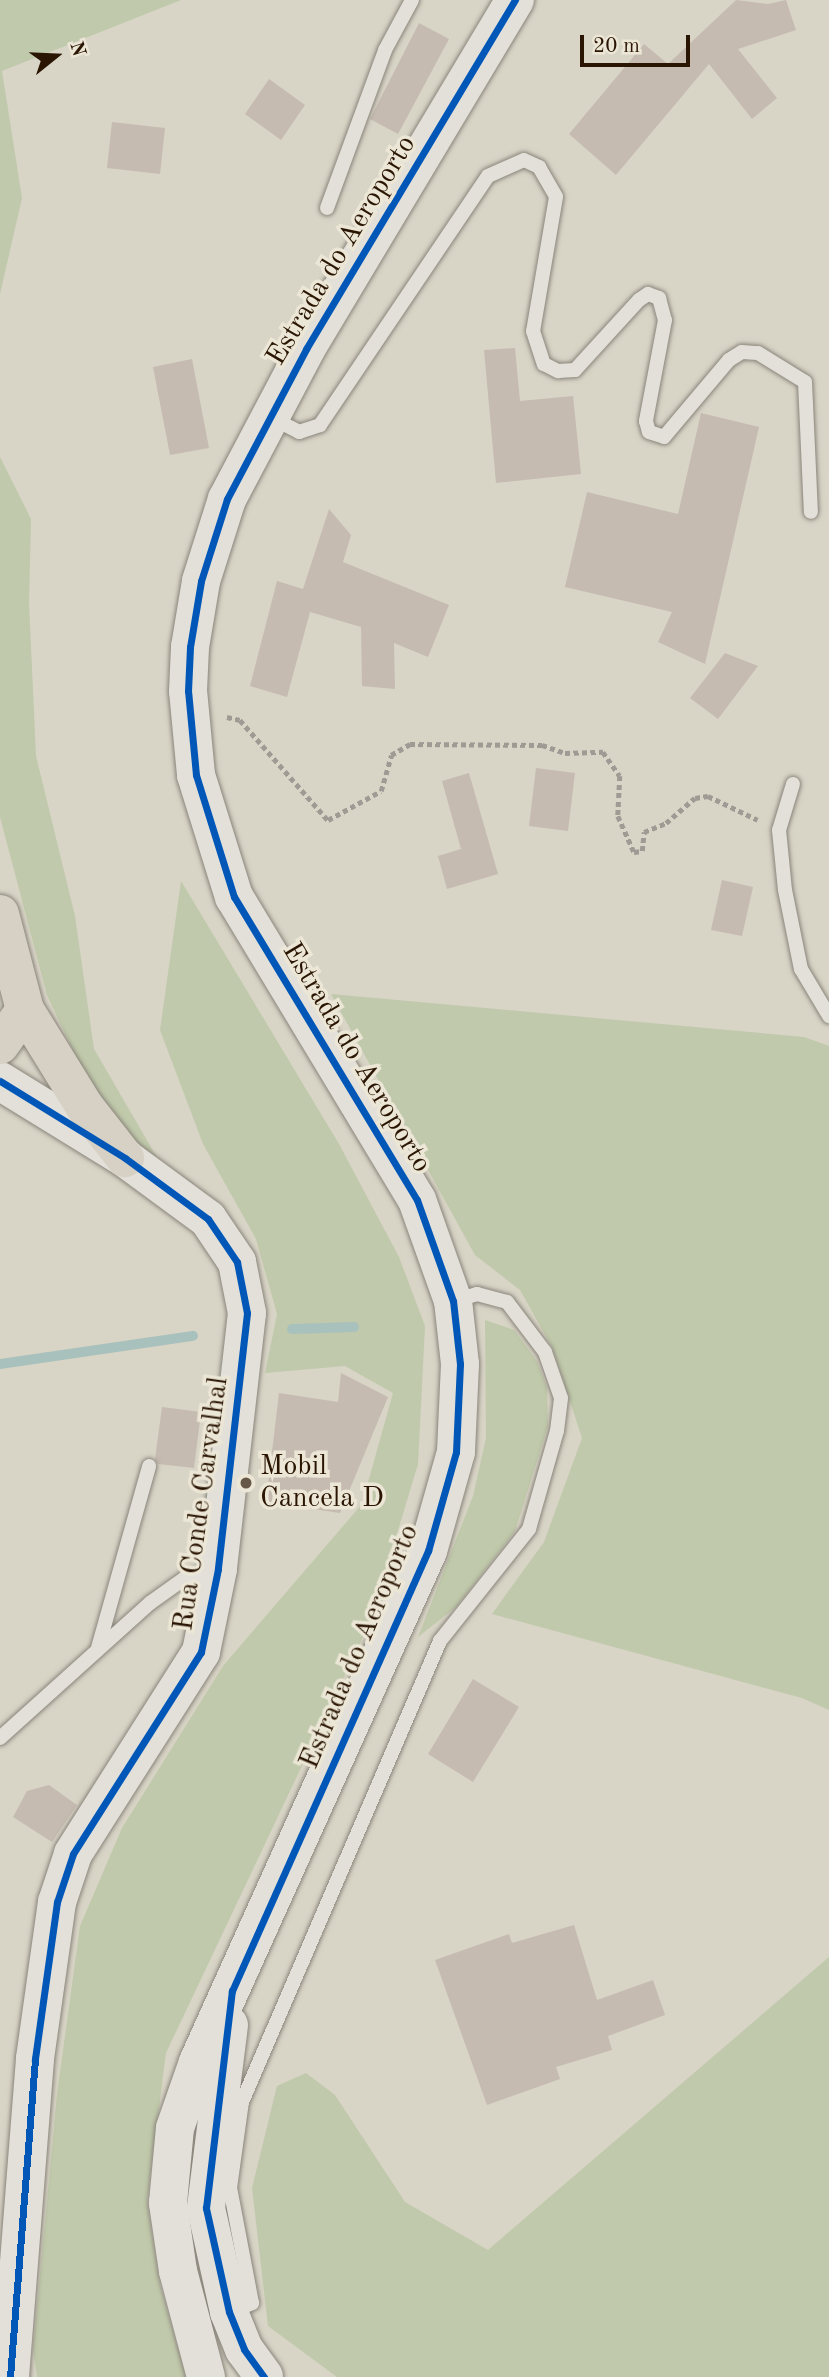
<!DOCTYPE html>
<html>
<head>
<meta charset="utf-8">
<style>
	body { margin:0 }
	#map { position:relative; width:829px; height:2377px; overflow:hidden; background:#d8d4c6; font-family:"Old Standard TT",serif }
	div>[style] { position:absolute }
	.green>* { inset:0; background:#c0c9ab }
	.stream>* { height:10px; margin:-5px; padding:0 5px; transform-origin:5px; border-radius:5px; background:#a9c1bc }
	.building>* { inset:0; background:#c6bbb1 }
	.path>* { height:4.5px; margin-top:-2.25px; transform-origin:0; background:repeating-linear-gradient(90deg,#9f9a93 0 5px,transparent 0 8.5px) }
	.roads { filter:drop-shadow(0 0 2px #8a857b) drop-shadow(0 0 2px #8a857b) }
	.service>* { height:14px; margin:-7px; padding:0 7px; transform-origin:7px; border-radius:7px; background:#e2e0d9 }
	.secondary>* { height:38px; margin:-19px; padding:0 19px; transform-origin:19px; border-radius:19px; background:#e2e0d9 }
	.trunk>* { height:38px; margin:-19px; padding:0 19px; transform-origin:19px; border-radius:19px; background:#d6d1c4 }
	.cycleway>* { height:7px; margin:-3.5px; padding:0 3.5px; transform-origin:3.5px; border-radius:3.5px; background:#0057b8 }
	.dots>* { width:19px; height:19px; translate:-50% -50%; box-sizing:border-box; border:4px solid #ebe6d5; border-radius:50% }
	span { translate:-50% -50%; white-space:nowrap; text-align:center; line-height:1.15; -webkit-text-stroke:7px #ebe6d5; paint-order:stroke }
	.street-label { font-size:28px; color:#2a1402 }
	.poi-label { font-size:28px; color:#2a1402 }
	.left { translate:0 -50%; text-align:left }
	.north { position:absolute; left:21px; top:21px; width:70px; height:70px; -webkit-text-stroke:5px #ebe6d5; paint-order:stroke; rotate:72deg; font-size:19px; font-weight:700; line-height:28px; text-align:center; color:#2a1402 }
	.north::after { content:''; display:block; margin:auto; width:24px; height:32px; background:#2a1402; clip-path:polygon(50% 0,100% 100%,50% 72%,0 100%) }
	.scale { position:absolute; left:580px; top:35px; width:110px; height:32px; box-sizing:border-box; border:4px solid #2a1402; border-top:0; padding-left:9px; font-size:21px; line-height:24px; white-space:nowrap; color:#2a1402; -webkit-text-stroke:5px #ebe6d5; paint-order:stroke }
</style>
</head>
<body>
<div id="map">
	<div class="green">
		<div style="clip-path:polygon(0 0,181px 0,2px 71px,22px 198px,0 294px)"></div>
		<div style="clip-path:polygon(0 457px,31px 519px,29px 603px,36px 756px,75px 916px,94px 1049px,166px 1173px,99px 1106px,47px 995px,0 817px)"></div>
		<div style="clip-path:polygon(181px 881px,339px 1144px,399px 1257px,425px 1326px,418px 1464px,371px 1620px,166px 2053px,147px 2201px,160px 2285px,186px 2377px,37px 2377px,33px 2350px,57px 2094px,80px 1926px,122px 1828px,223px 1666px,362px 1504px,393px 1393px,345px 1366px,265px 1373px,277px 1314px,256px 1239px,203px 1144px,160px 1030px)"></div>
		<div style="clip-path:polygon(331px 994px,804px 1037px,829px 1046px,829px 1710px,802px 1698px,492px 1614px,544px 1542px,582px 1438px,552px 1347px,520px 1290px,475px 1255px)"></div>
		<div style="clip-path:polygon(485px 1320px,514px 1330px,537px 1361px,547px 1387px,548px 1426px,515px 1531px,456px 1607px,418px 1637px,473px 1496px,486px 1438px)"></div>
		<div style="clip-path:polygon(829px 1957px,829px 2377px,337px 2377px,268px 2326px,252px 2188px,277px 2086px,306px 2073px,335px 2095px,405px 2202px,488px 2250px)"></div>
	</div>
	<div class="stream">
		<div style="left:292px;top:1329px;width:62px;rotate:-1.8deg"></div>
		<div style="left:0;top:1364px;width:195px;rotate:-8.3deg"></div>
	</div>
	<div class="building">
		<div style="clip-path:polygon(736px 0,768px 4px,786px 0,796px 30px,738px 49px,777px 98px,752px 119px,709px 64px,616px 175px,569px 134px,644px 44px,668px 64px)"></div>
		<div style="clip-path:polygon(419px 23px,449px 39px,398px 134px,370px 119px)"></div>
		<div style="clip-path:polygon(269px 79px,305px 105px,281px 140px,245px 114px)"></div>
		<div style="clip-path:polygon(112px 122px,165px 128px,160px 174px,107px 168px)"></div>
		<div style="clip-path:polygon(515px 348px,520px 401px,573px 396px,581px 474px,496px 483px,484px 350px)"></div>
		<div style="clip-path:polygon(192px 359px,209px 448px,170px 455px,153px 367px)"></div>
		<div style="clip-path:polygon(701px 413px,759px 427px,705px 664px,658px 642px,672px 612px,565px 587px,587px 492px,678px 514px)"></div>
		<div style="clip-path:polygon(329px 509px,351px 535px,343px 562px,449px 605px,428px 657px,394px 643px,395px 689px,362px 686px,361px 627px,310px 612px,287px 697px,250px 686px,277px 581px,303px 589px)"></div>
		<div style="clip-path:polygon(725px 653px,758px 666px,718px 719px,690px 698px)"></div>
		<div style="clip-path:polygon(536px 768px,575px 773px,568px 831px,529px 826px)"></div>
		<div style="clip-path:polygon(469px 773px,498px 874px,447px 889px,438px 856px,461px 849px,442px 781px)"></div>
		<div style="clip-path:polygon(722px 880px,753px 887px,742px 936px,711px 930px)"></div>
		<div style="clip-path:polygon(341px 1373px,388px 1397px,340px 1513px,266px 1502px,279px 1393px,338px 1402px)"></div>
		<div style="clip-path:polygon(162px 1407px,201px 1412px,194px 1468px,158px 1464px,155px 1459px)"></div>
		<div style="clip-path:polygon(473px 1679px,519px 1707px,473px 1782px,428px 1754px)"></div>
		<div style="clip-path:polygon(49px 1785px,77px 1805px,52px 1842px,13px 1817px,27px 1791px)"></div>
		<div style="clip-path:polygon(574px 1925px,597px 2000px,653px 1980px,665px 2015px,608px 2036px,612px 2050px,556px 2067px,560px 2079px,487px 2105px,435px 1960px,509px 1934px,512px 1943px)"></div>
	</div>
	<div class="path">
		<div style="left:227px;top:717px;width:13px;rotate:13deg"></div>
		<div style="left:240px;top:720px;width:133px;rotate:48.7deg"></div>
		<div style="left:328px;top:820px;width:60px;rotate:-28.7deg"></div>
		<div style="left:381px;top:791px;width:37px;rotate:-74deg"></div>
		<div style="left:391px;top:755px;width:22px;rotate:-30deg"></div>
		<div style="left:410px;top:744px;width:132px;rotate:0.4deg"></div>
		<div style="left:542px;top:745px;width:24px;rotate:19deg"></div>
		<div style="left:565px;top:753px;width:38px;rotate:-2deg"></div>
		<div style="left:603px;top:752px;width:29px;rotate:55deg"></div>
		<div style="left:620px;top:776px;width:40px;rotate:92.9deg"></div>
		<div style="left:618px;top:816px;width:39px;rotate:66deg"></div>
		<div style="left:634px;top:852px;width:8px;rotate:-7deg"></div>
		<div style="left:642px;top:851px;width:19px;rotate:-84deg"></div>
		<div style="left:644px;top:832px;width:24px;rotate:-22deg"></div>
		<div style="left:666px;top:823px;width:38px;rotate:-41deg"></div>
		<div style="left:695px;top:798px;width:13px;rotate:-9deg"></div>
		<div style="left:708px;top:796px;width:55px;rotate:25.6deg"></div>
	</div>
	<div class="roads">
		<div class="service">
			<div style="left:327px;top:208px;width:168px;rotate:-69.8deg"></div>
			<div style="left:385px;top:50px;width:57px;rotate:-61.6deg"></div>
			<div style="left:270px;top:417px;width:33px;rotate:27deg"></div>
			<div style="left:299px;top:432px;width:22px;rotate:-18deg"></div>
			<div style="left:320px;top:425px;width:300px;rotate:-56deg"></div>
			<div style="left:488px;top:176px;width:39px;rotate:-24deg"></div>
			<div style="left:524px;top:160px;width:17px;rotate:25deg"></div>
			<div style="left:539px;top:167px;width:34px;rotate:60deg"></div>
			<div style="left:556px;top:197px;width:136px;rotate:99.7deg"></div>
			<div style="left:533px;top:331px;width:35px;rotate:72deg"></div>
			<div style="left:544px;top:364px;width:16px;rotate:27deg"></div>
			<div style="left:558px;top:371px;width:17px;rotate:-3deg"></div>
			<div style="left:575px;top:370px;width:95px;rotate:-47.6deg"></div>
			<div style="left:639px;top:300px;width:11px;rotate:-34deg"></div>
			<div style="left:648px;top:294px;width:12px;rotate:20deg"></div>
			<div style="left:659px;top:298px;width:23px;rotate:75deg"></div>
			<div style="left:665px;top:320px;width:103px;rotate:100.7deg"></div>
			<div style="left:646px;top:421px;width:11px;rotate:75deg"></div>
			<div style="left:649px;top:432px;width:16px;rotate:18deg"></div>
			<div style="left:664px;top:437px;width:101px;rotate:-49.8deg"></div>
			<div style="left:729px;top:360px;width:15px;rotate:-32deg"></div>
			<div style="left:742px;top:352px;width:16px;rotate:4deg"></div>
			<div style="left:758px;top:353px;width:55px;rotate:31.7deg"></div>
			<div style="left:805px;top:382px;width:130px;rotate:87.4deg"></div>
			<div style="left:793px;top:784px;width:48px;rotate:106.9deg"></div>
			<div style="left:779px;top:830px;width:60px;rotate:84.3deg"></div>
			<div style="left:785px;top:890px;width:81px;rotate:78.6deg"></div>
			<div style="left:801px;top:969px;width:55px;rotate:59.2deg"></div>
			<div style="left:98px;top:1648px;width:189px;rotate:-74.3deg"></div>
			<div style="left:0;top:1738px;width:202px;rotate:-42deg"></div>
			<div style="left:150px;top:1603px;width:43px;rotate:-35.5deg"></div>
			<div style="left:185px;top:1578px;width:30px;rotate:-15deg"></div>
			<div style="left:231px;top:2312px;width:23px;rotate:-23deg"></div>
			<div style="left:252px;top:2303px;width:117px;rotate:-100.8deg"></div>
			<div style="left:230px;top:2188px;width:87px;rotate:-82.1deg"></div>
			<div style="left:242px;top:2102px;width:502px;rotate:-66.76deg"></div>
			<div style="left:440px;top:1641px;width:143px;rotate:-51.5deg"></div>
			<div style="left:529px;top:1529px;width:102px;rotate:-74.1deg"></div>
			<div style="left:557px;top:1431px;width:33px;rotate:-83deg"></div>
			<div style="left:561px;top:1398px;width:49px;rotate:-109.2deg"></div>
			<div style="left:545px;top:1352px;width:63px;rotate:-127.2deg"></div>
			<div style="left:507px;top:1302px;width:31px;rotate:-165deg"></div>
			<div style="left:477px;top:1294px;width:24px;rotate:163deg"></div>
		</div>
		<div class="secondary">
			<div style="left:0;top:1081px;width:147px;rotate:31.6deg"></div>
			<div style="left:125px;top:1158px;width:103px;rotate:36.3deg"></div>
			<div style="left:208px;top:1219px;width:52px;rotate:56deg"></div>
			<div style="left:237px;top:1262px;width:52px;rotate:78.9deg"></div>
			<div style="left:247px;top:1313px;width:258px;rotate:96.5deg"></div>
			<div style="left:218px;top:1569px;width:85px;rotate:101.6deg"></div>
			<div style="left:201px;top:1652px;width:239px;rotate:122.4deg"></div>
			<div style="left:73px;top:1854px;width:51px;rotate:108.4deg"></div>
			<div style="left:57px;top:1902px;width:159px;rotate:98deg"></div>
			<div style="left:35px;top:2059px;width:319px;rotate:94.5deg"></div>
			<div style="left:229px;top:2025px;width:184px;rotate:97.2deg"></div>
			<div style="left:206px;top:2208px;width:107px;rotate:77.5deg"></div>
			<div style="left:229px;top:2312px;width:40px;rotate:68deg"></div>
			<div style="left:244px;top:2349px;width:34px;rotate:54deg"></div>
			<div style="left:206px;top:2377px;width:110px;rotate:-104.8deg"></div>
			<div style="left:178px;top:2271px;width:69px;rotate:-98.4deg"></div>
			<div style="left:168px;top:2203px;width:75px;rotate:-84.7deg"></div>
			<div style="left:175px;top:2128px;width:70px;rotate:-70.8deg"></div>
			<div style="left:198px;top:2062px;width:560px;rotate:-65.77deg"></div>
			<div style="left:428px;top:1551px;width:103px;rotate:-74.2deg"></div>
			<div style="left:456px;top:1452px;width:88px;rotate:-87.4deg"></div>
			<div style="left:460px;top:1364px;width:63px;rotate:-96.3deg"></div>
			<div style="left:453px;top:1301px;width:107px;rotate:-109.6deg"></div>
			<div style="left:417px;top:1200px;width:354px;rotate:-121.1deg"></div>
			<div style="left:234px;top:897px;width:128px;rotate:-107.3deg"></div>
			<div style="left:196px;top:775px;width:84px;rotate:-95.4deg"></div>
			<div style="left:188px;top:691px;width:44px;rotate:-87.4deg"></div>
			<div style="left:190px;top:647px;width:67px;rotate:-80.5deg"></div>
			<div style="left:201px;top:581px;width:86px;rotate:-72.4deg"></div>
			<div style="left:227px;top:499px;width:170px;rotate:-62.2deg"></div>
			<div style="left:306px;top:349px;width:407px;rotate:-59.1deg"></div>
		</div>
		<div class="trunk">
			<div style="left:0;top:914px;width:99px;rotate:75.4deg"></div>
			<div style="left:25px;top:1010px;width:114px;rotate:58.3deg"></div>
			<div style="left:85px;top:1107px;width:65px;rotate:51.9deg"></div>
			<div style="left:0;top:1045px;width:43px;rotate:-54.5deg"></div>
		</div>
	</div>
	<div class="cycleway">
		<div style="left:0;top:1081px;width:147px;rotate:31.6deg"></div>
		<div style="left:125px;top:1158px;width:103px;rotate:36.3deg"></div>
		<div style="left:208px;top:1219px;width:52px;rotate:56deg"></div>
		<div style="left:237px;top:1262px;width:52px;rotate:78.9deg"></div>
		<div style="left:247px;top:1313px;width:258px;rotate:96.5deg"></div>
		<div style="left:218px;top:1569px;width:85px;rotate:101.6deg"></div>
		<div style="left:201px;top:1652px;width:239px;rotate:122.4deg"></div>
		<div style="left:73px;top:1854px;width:51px;rotate:108.4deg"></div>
		<div style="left:57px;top:1902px;width:159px;rotate:98deg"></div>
		<div style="left:35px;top:2059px;width:319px;rotate:94.5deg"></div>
		<div style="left:264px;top:2377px;width:34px;rotate:-126deg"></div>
		<div style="left:244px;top:2349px;width:40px;rotate:-112deg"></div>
		<div style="left:229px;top:2312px;width:107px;rotate:-102.5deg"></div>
		<div style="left:206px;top:2208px;width:219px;rotate:-83.2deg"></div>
		<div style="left:232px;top:1991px;width:482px;rotate:-66deg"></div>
		<div style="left:428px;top:1551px;width:103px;rotate:-74.2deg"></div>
		<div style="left:456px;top:1452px;width:88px;rotate:-87.4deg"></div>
		<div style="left:460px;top:1364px;width:63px;rotate:-96.3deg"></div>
		<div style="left:453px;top:1301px;width:107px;rotate:-109.6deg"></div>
		<div style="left:417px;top:1200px;width:354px;rotate:-121.1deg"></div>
		<div style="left:234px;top:897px;width:128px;rotate:-107.3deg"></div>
		<div style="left:196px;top:775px;width:84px;rotate:-95.4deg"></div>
		<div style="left:188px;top:691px;width:44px;rotate:-87.4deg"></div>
		<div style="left:190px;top:647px;width:67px;rotate:-80.5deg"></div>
		<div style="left:201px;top:581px;width:86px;rotate:-72.4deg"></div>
		<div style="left:227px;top:499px;width:170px;rotate:-62.2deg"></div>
		<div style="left:306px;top:349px;width:407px;rotate:-59.1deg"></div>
	</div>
	<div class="dots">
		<div style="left:246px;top:1483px;background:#675747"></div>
	</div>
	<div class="street-label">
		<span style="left:342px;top:251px;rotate:-59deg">Estrada do Aeroporto</span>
		<span style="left:356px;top:1058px;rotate:59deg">Estrada do Aeroporto</span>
		<span style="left:202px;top:1504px;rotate:-82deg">Rua Conde Carvalhal</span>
		<span style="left:360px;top:1647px;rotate:-67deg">Estrada do Aeroporto</span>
	</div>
	<div class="poi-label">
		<span class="left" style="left:260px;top:1483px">Mobil<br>Cancela D</span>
	</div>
	<div class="north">N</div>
	<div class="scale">20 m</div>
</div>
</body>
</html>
